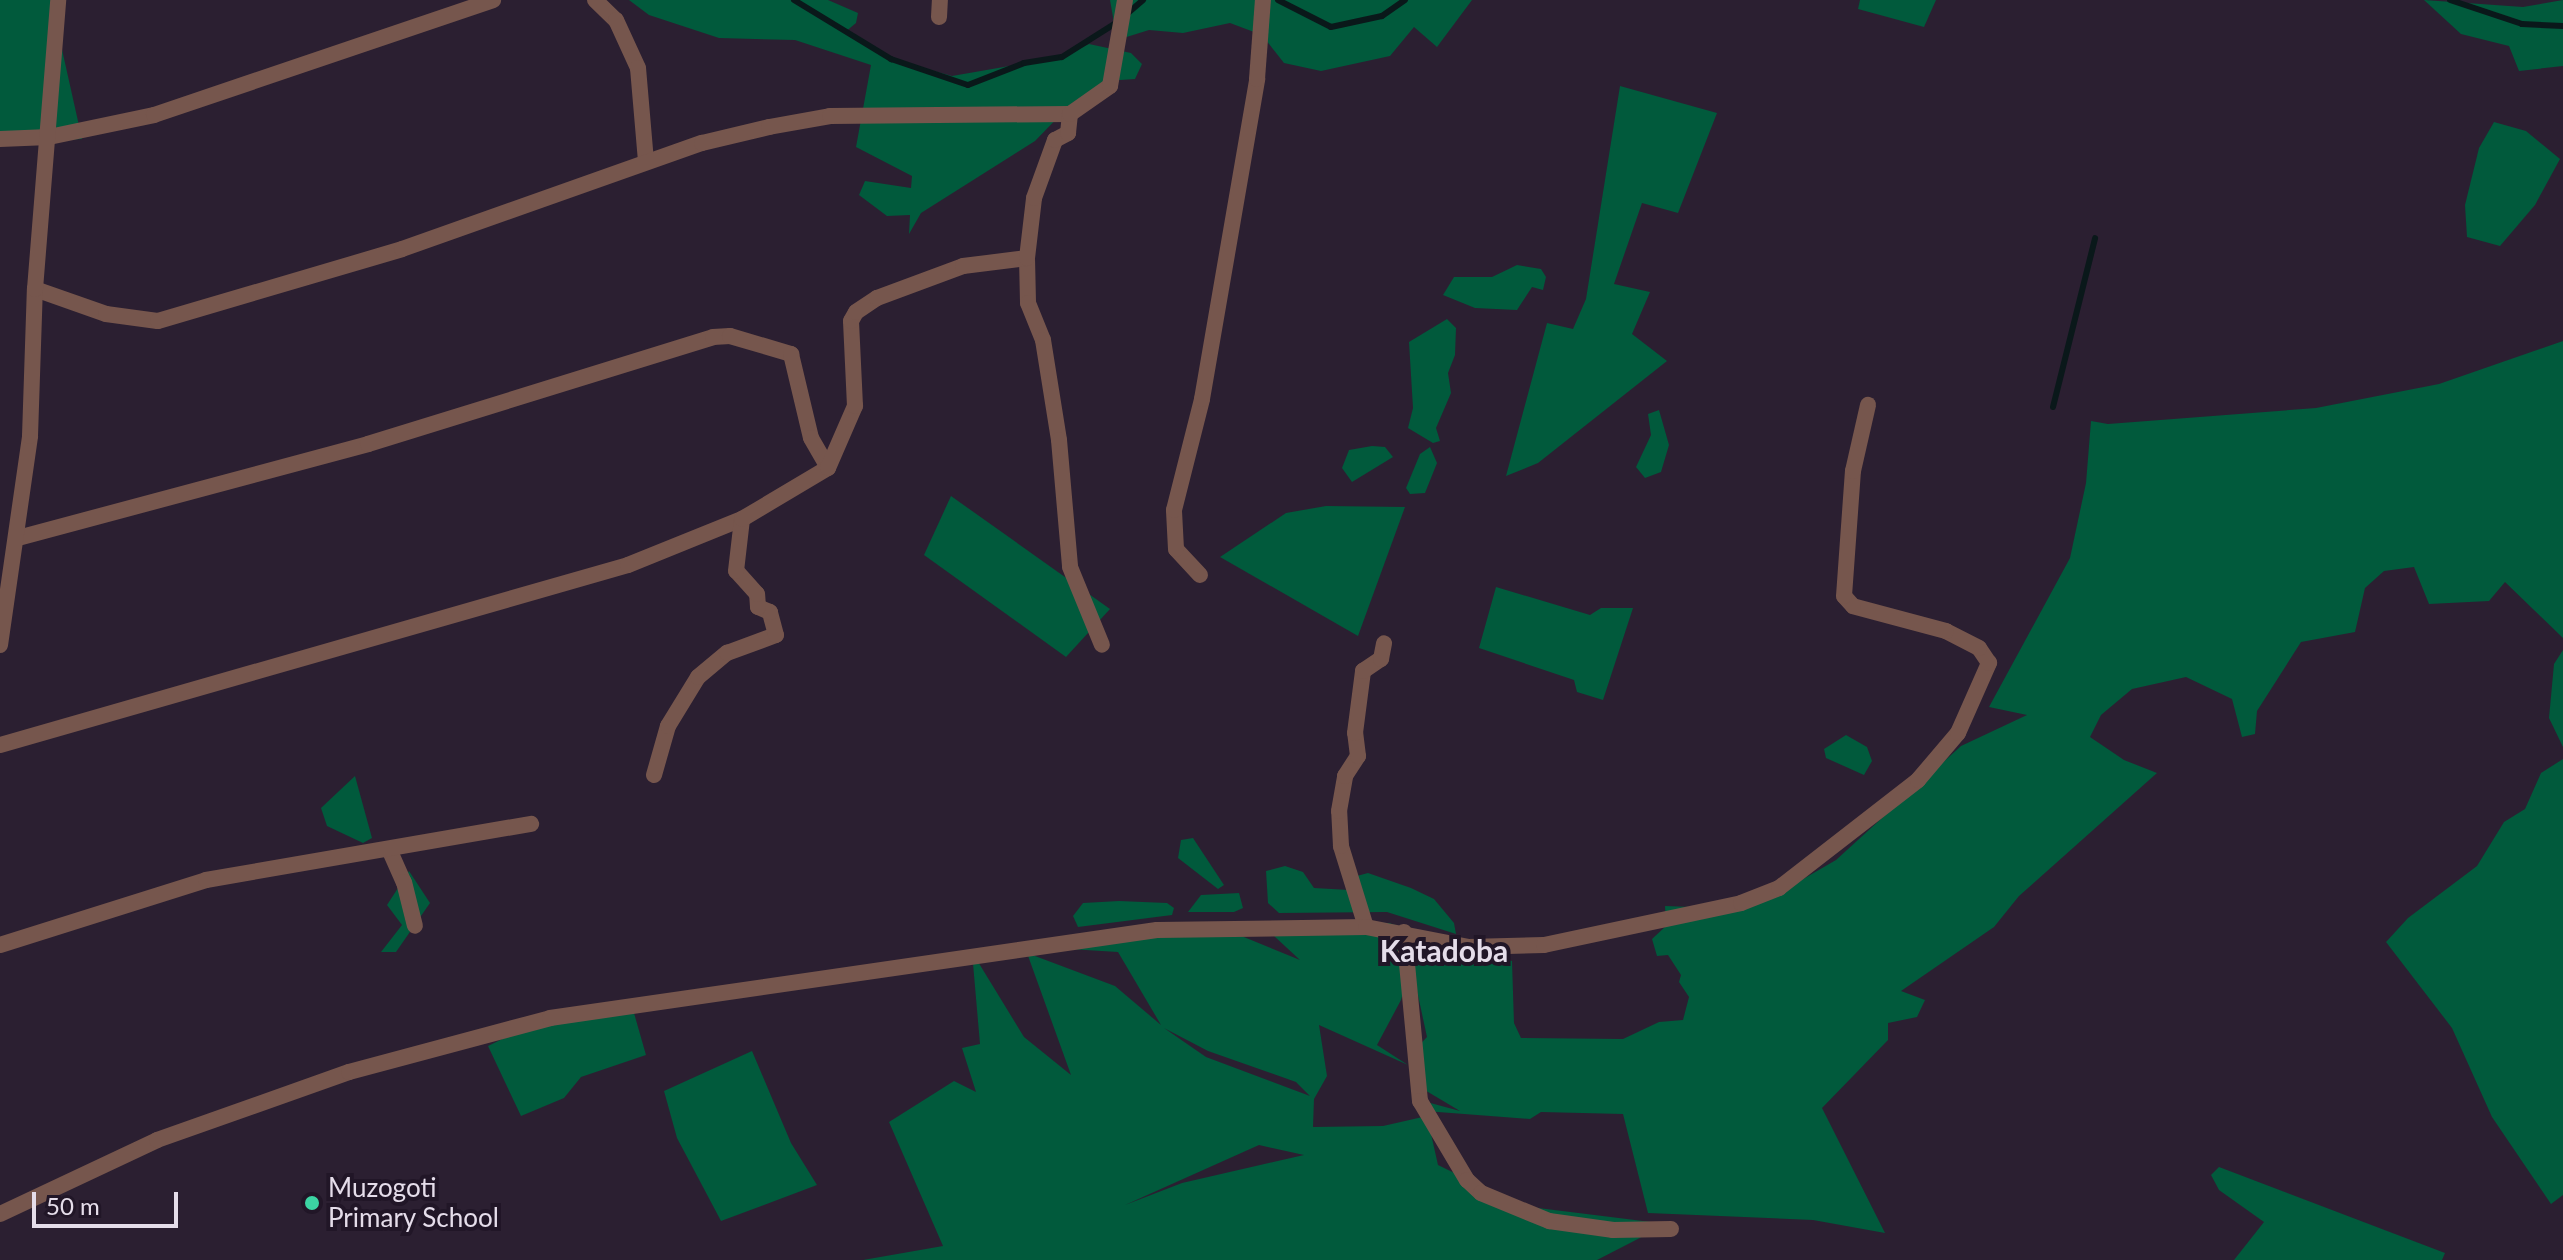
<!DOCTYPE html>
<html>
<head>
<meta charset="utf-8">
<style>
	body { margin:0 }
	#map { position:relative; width:2563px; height:1260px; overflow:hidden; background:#2b1f31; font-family:Lato,sans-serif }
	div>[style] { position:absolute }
	.green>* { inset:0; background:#015a3c }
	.stream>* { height:6px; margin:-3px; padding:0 3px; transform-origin:3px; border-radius:3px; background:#0a181a }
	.minor>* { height:16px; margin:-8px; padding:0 8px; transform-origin:8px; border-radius:8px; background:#76564d }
	.dots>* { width:22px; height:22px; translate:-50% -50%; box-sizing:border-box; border:4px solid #211627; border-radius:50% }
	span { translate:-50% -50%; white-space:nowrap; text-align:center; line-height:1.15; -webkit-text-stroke:8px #211627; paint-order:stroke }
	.poi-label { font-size:26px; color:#e5ddea }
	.left { translate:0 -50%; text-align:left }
	.quarter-label { font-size:30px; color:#e5ddea; font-weight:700 }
	.scale { position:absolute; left:32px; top:1192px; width:146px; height:36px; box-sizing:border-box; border:4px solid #e5ddea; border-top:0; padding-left:10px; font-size:24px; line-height:28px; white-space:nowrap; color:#e5ddea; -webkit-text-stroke:6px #211627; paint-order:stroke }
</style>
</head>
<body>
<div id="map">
	<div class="green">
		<div style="clip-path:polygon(0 0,59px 0,61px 45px,82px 139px,0 143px)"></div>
		<div style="clip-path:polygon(629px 0,828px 0,858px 13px,856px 23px,844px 33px,891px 59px,952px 76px,1062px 57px,1089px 44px,1131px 53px,1142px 64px,1135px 79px,1105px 81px,1071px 104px,1035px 141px,921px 213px,909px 234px,910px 215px,887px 216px,859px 195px,865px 181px,911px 188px,912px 176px,856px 147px,871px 65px,795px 40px,719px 38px,649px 15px)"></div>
		<div style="clip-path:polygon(1110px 0,1472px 0,1437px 47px,1414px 27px,1390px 56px,1321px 71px,1284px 63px,1262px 35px,1230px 23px,1183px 33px,1149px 30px,1117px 40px)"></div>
		<div style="clip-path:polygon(1860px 0,1936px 0,1924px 27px,1858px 9px)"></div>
		<div style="clip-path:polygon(2424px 0,2523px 7px,2563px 0,2563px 66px,2519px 71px,2509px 46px,2461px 34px)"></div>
		<div style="clip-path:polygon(1620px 86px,1717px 113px,1678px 213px,1642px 203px,1614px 284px,1650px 292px,1632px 334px,1667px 361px,1538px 463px,1506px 476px,1547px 323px,1573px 329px,1586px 299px)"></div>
		<div style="clip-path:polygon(2494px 122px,2526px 131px,2560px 159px,2535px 205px,2500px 246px,2467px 237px,2465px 205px,2479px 148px)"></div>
		<div style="clip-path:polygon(1517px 265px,1541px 269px,1546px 277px,1543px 290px,1532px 287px,1517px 310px,1475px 308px,1443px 295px,1454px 277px,1492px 277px)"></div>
		<div style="clip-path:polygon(1447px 319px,1456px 328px,1455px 355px,1448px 373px,1451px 393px,1436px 428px,1440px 441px,1433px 443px,1408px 428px,1413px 408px,1409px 342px)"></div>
		<div style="clip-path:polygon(evenodd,2563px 341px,2563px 638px,2505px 582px,2489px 601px,2429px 604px,2414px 567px,2384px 571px,2365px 588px,2355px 632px,2301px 642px,2257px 711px,2255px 734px,2242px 737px,2232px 699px,2186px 677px,2132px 689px,2101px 715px,2090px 737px,2124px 760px,2157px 773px,2019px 896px,1994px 927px,1901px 991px,1925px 1000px,1917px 1017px,1888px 1023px,1888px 1040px,1822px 1108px,1885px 1233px,1813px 1220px,1648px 1213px,1623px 1114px,1541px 1112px,1530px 1119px,1425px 1111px,1423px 1101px,1460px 1111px,1423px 1089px,1411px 1054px,1427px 1037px,1411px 963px,1401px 1000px,1377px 1045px,1408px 1065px,1319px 1025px,1327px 1076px,1314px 1099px,1313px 1127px,1383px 1126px,1427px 1116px,1438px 1165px,1522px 1206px,1667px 1224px,1597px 1260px,863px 1260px,943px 1246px,889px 1122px,954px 1081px,976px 1092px,962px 1048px,980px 1044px,972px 952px,1024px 1037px,1071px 1075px,1027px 953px,1115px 986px,1161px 1025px,1118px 952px,1020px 946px,1212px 924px,1300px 960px,1258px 921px,1389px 923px,1512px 961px,1514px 1023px,1521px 1038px,1623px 1039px,1659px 1022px,1683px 1020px,1689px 997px,1679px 982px,1681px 975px,1668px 955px,1657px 956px,1652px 939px,1666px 926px,1665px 906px,1745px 909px,1786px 889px,1836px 860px,1961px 746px,2027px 715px,1989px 707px,2070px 558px,2086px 483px,2091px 421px,2108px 424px,2316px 408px,2439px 384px,2563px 341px,1164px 1028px,1208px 1051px,1296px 1082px,1310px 1096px,1206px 1057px,1164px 1028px,2563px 341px,1259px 1145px,1304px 1155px,1182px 1183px,1125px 1205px,1259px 1145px)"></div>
		<div style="clip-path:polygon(1659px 410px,1669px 445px,1661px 472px,1645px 478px,1636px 467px,1651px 435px,1648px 414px)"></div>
		<div style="clip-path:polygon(1372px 446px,1385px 447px,1393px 457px,1352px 482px,1342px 468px,1349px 450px)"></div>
		<div style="clip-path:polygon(1430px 447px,1437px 463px,1425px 493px,1410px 494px,1406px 488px,1420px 454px)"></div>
		<div style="clip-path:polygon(951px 496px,1110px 609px,1066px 657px,924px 555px)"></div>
		<div style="clip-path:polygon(1326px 506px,1405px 507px,1358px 636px,1220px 557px,1286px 513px)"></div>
		<div style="clip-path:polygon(1496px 587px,1590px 615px,1601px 608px,1633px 608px,1603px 700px,1577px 692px,1574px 680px,1479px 648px)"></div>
		<div style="clip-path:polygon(2563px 650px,2563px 747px,2549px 718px,2554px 664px)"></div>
		<div style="clip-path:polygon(1846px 735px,1867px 747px,1872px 761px,1864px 775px,1826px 758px,1824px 749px)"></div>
		<div style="clip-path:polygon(2563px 759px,2563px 1195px,2551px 1204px,2492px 1117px,2452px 1028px,2386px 942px,2408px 918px,2477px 866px,2504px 822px,2525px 809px,2541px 773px)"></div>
		<div style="clip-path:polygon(355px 776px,372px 838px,363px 843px,327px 826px,321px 808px)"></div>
		<div style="clip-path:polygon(1193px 838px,1224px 885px,1218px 889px,1178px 858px,1181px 840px)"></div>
		<div style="clip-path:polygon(1285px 866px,1303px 872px,1314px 888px,1349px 890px,1353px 877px,1368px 873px,1411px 888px,1434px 899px,1454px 923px,1456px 934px,1387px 912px,1279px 913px,1268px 903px,1266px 871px)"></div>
		<div style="clip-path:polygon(409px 871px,430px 903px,396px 952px,381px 952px,402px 925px,387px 905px)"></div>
		<div style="clip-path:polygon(1239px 893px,1243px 908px,1234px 912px,1188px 912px,1201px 895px)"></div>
		<div style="clip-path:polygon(1119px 901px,1167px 903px,1174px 908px,1172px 915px,1078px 927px,1073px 916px,1083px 903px)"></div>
		<div style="clip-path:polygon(634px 1013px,646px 1055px,581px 1077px,564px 1098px,521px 1116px,488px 1046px,535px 1023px)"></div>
		<div style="clip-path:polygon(752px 1051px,791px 1143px,817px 1185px,721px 1221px,677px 1138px,664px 1091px)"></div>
		<div style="clip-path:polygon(2219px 1167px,2445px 1253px,2442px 1260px,2234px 1260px,2264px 1222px,2219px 1190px,2211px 1175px)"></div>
	</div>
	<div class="stream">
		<div style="left:794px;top:0;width:114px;rotate:31.3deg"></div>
		<div style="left:891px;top:59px;width:81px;rotate:18.7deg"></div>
		<div style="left:968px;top:85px;width:60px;rotate:-21.4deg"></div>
		<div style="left:1024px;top:63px;width:38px;rotate:-9deg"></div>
		<div style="left:1062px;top:57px;width:64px;rotate:-32.2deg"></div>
		<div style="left:1278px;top:0;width:59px;rotate:27deg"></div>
		<div style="left:1331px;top:27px;width:52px;rotate:-12.2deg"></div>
		<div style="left:1382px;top:16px;width:28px;rotate:-35deg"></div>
		<div style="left:2450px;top:0;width:76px;rotate:18.4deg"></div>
		<div style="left:2522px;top:24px;width:41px;rotate:2.8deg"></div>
		<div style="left:1128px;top:13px;width:20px;rotate:-41deg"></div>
		<div style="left:2053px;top:407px;width:174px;rotate:-76deg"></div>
	</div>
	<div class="minor">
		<div style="left:595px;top:0;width:29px;rotate:44deg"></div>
		<div style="left:616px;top:20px;width:53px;rotate:65.4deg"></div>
		<div style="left:638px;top:68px;width:93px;rotate:85.1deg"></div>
		<div style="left:939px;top:17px;width:17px;rotate:-87deg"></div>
		<div style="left:0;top:139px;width:49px;rotate:-2.3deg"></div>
		<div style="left:49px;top:137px;width:107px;rotate:-11.8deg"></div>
		<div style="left:154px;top:115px;width:358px;rotate:-18.7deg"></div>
		<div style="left:1027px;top:258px;width:45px;rotate:88.7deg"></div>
		<div style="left:1028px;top:303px;width:40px;rotate:68deg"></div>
		<div style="left:1043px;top:340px;width:101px;rotate:80.9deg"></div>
		<div style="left:1059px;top:440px;width:127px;rotate:85deg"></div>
		<div style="left:1070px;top:567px;width:84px;rotate:67.7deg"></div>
		<div style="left:35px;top:289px;width:75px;rotate:19.4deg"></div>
		<div style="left:106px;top:314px;width:52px;rotate:7.7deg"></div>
		<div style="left:158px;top:321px;width:254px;rotate:-16.4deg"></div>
		<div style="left:402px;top:249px;width:318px;rotate:-19.5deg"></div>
		<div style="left:702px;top:143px;width:69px;rotate:-13.4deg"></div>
		<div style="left:769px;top:127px;width:62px;rotate:-10.2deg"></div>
		<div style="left:830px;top:116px;width:240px;rotate:-0.5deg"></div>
		<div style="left:18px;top:538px;width:362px;rotate:-15deg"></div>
		<div style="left:368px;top:444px;width:361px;rotate:-17.2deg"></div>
		<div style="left:713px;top:337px;width:17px;rotate:-3deg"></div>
		<div style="left:730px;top:336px;width:64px;rotate:16.4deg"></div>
		<div style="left:791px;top:354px;width:86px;rotate:76.6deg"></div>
		<div style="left:811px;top:438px;width:34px;rotate:60deg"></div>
		<div style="left:1200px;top:575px;width:35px;rotate:-133deg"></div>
		<div style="left:1176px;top:549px;width:39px;rotate:-93deg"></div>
		<div style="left:1174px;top:510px;width:114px;rotate:-75.8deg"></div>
		<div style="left:1202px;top:399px;width:325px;rotate:-80.2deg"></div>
		<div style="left:1257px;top:79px;width:79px;rotate:-85.7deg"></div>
		<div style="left:0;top:645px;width:211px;rotate:-81.8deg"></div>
		<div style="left:30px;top:436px;width:147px;rotate:-88.1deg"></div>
		<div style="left:35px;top:289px;width:290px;rotate:-85.4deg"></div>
		<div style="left:0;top:745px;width:653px;rotate:-15.99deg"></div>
		<div style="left:628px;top:565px;width:123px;rotate:-22deg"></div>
		<div style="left:654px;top:775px;width:51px;rotate:-74.1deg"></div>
		<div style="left:668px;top:726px;width:57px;rotate:-58.5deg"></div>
		<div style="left:698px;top:677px;width:38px;rotate:-40deg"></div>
		<div style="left:727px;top:653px;width:52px;rotate:-20.2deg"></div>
		<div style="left:776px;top:635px;width:24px;rotate:-105deg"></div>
		<div style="left:770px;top:612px;width:13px;rotate:-157deg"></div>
		<div style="left:758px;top:607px;width:13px;rotate:-94deg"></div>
		<div style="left:757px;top:594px;width:31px;rotate:-132deg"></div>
		<div style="left:736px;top:571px;width:52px;rotate:-83.4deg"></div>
		<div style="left:742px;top:519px;width:100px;rotate:-30.7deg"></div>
		<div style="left:828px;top:468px;width:68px;rotate:-66.5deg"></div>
		<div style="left:855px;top:406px;width:85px;rotate:-92.7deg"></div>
		<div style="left:851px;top:321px;width:10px;rotate:-61deg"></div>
		<div style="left:856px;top:312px;width:25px;rotate:-34deg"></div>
		<div style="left:877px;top:298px;width:92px;rotate:-20.4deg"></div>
		<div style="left:963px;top:266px;width:64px;rotate:-7.1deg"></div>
		<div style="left:1027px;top:258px;width:60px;rotate:-83.3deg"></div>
		<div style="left:1034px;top:198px;width:62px;rotate:-70.1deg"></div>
		<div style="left:1055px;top:140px;width:15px;rotate:-28deg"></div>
		<div style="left:1068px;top:133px;width:19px;rotate:-84deg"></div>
		<div style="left:1070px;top:114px;width:49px;rotate:-35deg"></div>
		<div style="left:1110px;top:86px;width:87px;rotate:-80.1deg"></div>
		<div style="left:389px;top:849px;width:36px;rotate:66deg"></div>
		<div style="left:404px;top:882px;width:45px;rotate:76deg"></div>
		<div style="left:1366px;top:927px;width:85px;rotate:-107.2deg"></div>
		<div style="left:1341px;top:846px;width:35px;rotate:-93deg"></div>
		<div style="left:1339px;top:811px;width:36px;rotate:-80deg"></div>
		<div style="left:1345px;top:776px;width:24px;rotate:-57deg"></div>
		<div style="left:1358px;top:756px;width:23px;rotate:-97deg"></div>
		<div style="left:1355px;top:733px;width:63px;rotate:-82.6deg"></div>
		<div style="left:1363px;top:671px;width:22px;rotate:-34deg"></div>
		<div style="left:1381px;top:659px;width:16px;rotate:-79deg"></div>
		<div style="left:1404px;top:932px;width:170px;rotate:84.6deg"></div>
		<div style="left:1420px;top:1101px;width:92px;rotate:59.3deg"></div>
		<div style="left:1467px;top:1180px;width:19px;rotate:43deg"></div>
		<div style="left:1481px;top:1193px;width:74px;rotate:22.4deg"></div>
		<div style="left:1549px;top:1221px;width:65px;rotate:8deg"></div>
		<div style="left:1613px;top:1230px;width:58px;rotate:-1deg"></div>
		<div style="left:0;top:945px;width:216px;rotate:-17.5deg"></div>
		<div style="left:206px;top:880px;width:330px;rotate:-9.8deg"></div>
		<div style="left:0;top:1214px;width:174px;rotate:-25.2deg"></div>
		<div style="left:157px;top:1140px;width:204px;rotate:-19.5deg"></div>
		<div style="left:349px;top:1072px;width:208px;rotate:-15deg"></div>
		<div style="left:550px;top:1018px;width:613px;rotate:-8.25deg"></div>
		<div style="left:1157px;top:930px;width:209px;rotate:-0.8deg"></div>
		<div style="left:1366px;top:927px;width:105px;rotate:11deg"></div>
		<div style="left:1469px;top:947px;width:75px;rotate:-1.5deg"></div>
		<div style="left:1544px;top:945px;width:201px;rotate:-12deg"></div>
		<div style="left:1741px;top:903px;width:41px;rotate:-21.5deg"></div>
		<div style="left:1779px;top:888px;width:176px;rotate:-37.8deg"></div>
		<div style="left:1918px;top:780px;width:62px;rotate:-49.6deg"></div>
		<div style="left:1958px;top:733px;width:77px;rotate:-66.1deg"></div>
		<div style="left:1989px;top:663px;width:18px;rotate:-124deg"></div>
		<div style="left:1979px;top:648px;width:37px;rotate:-153deg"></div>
		<div style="left:1946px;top:631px;width:96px;rotate:-165deg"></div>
		<div style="left:1853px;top:606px;width:13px;rotate:-132deg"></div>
		<div style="left:1844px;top:596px;width:125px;rotate:-85.9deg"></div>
		<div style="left:1853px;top:471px;width:68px;rotate:-77.2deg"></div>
	</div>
	<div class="dots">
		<div style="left:312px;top:1203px;background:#3cd4a3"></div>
	</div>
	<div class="poi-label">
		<span class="left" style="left:328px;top:1203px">Muzogoti<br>Primary School</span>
	</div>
	<div class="quarter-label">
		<span style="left:1444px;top:950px">Katadoba</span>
	</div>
	<div class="scale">50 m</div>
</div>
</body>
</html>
